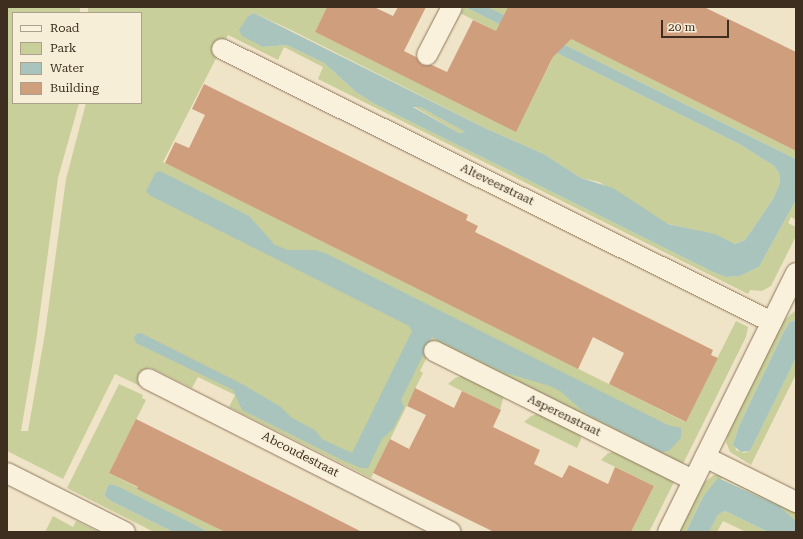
<!DOCTYPE html>
<html>
<head>
<meta charset="utf-8">
<style>
	body { margin:0 }
	#map { position:relative; width:803px; height:539px; overflow:hidden; background:#f0e4c8; font-family:"Roboto Serif",serif }
	div>[style] { position:absolute }
	.green>* { inset:0; background:#c9cf9b }
	.water>* { inset:0; background:#a9c4bc }
	.building>* { inset:0; background:#cf9f7d }
	.roads { filter:drop-shadow(0 0 1px #8d765c) drop-shadow(0 0 1px #8d765c) }
	.minor>* { height:20px; margin:-10px; padding:0 10px; transform-origin:10px; border-radius:10px; background:#faf1dc }
	span { translate:-50% -50%; white-space:nowrap; text-align:center; line-height:1.15; -webkit-text-stroke:3px #f7eed8; paint-order:stroke }
	.street-label { font-size:12px; color:#3d2e20 }
	.frame { position:absolute; inset:0; border:8px solid #3d2e20; pointer-events:none }
	.legend { position:absolute; left:12px; top:12px; width:130px; height:92px; box-sizing:border-box; background:#f7eed8; border:1px solid #ada18e; margin:0; padding:5px 7px; list-style:none; font-size:12px; color:#3d2e20 }
	.legend li { display:flex; align-items:center; gap:8px; height:20px }
	.legend b { width:20px; border:1px solid #ada18e }
	.scale { position:absolute; left:661px; top:20px; width:68px; height:18px; box-sizing:border-box; border:2px solid #3d2e20; border-top:0; padding-left:5px; font-size:12px; line-height:14px; white-space:nowrap; color:#3d2e20; -webkit-text-stroke:3px #f7eed8; paint-order:stroke }
</style>
</head>
<body>
<div id="map">
	<div class="green">
		<div style="clip-path:polygon(7px 7px,80px 7px,80px 13px,13px 13px,13px 103px,79px 103px,58px 178px,36px 342px,21px 431px,28px 431px,45px 333px,66px 179px,86px 103px,141px 103px,141px 13px,88px 13px,88px 7px,327px 7px,315px 32px,516px 131px,552px 60px,460px 13px,465px 7px,741px 145px,774px 166px,779px 173px,780px 183px,773px 199px,745px 240px,735px 244px,712px 234px,665px 223px,599px 182px,581px 178px,544px 154px,487px 129px,291px 30px,254px 13px,248px 16px,263px 47px,287px 45px,324px 63px,356px 92px,373px 103px,713px 272px,726px 277px,740px 276px,759px 267px,796px 200px,796px 220px,791px 217px,788px 223px,796px 227px,796px 236px,771px 286px,762px 291px,750px 290px,748px 294px,318px 79px,323px 67px,284px 47px,278px 60px,228px 35px,163px 162px,685px 422px,736px 321px,748px 327px,746px 337px,682px 466px,434px 343px,420px 371px,423px 373px,371px 478px,229px 407px,235px 395px,198px 377px,192px 388px,149px 367px,140px 386px,115px 374px,63px 479px,7px 451px)"></div>
		<div style="clip-path:polygon(488px 7px,507px 7px,796px 151px,796px 159px)"></div>
		<div style="clip-path:polygon(413px 106px,420px 107px,465px 132px,459px 133px)"></div>
		<div style="clip-path:polygon(796px 310px,796px 320px,790px 322px,783px 333px,739px 426px,734px 442px,736px 450px,744px 453px,750px 451px,796px 358px,796px 374px,751px 465px,730px 452px,726px 442px,728px 431px,783px 321px)"></div>
		<div style="clip-path:polygon(464px 375px,504px 395px,500px 410px,448px 384px,455px 378px)"></div>
		<div style="clip-path:polygon(119px 384px,143px 395px,142px 398px,146px 400px,109px 473px,225px 532px,209px 532px,109px 484px,104px 495px,109px 500px,173px 532px,154px 532px,67px 488px)"></div>
		<div style="clip-path:polygon(540px 413px,580px 433px,581px 439px,577px 448px,524px 422px,531px 416px)"></div>
		<div style="clip-path:polygon(618px 451px,676px 478px,649px 532px,631px 532px,654px 486px,601px 460px,608px 453px)"></div>
		<div style="clip-path:polygon(714px 475px,719px 475px,796px 511px,796px 521px,779px 506px,722px 478px,703px 497px,686px 532px,679px 532px,702px 484px)"></div>
		<div style="clip-path:polygon(725px 511px,727px 512px,768px 532px,746px 532px,723px 521px,717px 532px,709px 532px,718px 515px)"></div>
		<div style="clip-path:polygon(53px 516px,73px 527px,76px 521px,99px 532px,45px 532px)"></div>
	</div>
	<div class="water">
		<div style="clip-path:polygon(evenodd,465px 7px,488px 7px,796px 159px,796px 200px,759px 267px,740px 276px,726px 277px,713px 272px,373px 103px,356px 92px,324px 63px,287px 45px,263px 47px,242px 36px,239px 30px,248px 16px,254px 13px,487px 129px,544px 154px,581px 178px,613px 188px,668px 224px,715px 234px,735px 244px,745px 240px,773px 199px,780px 183px,779px 173px,774px 166px,741px 145px,465px 7px,413px 107px,420px 107px,465px 132px,459px 133px,413px 107px)"></div>
		<div style="clip-path:polygon(160px 171px,249px 216px,275px 245px,288px 250px,315px 250px,325px 253px,668px 425px,681px 428px,681px 438px,669px 451px,661px 452px,585px 413px,560px 391px,550px 386px,505px 373px,432px 337px,401px 400px,404px 408px,393px 429px,382px 439px,368px 468px,361px 468px,344px 461px,242px 410px,233px 390px,136px 343px,134px 338px,136px 334px,141px 333px,244px 385px,281px 407px,292px 418px,315px 430px,322px 439px,352px 453px,412px 331px,409px 326px,149px 195px,146px 191px,156px 172px)"></div>
		<div style="clip-path:polygon(796px 320px,796px 358px,750px 451px,741px 452px,733px 445px,739px 426px,783px 333px,790px 322px)"></div>
		<div style="clip-path:polygon(718px 478px,779px 506px,796px 521px,796px 532px,768px 532px,725px 511px,718px 515px,709px 532px,686px 532px,703px 497px)"></div>
		<div style="clip-path:polygon(109px 484px,117px 486px,209px 532px,173px 532px,109px 500px,104px 495px)"></div>
	</div>
	<div class="building">
		<div style="clip-path:polygon(327px 7px,374px 7px,393px 16px,398px 7px,426px 7px,404px 51px,416px 57px,422px 65px,432px 65px,447px 72px,473px 20px,496px 31px,508px 7px,704px 7px,796px 52px,796px 151px,571px 39px,553px 57px,516px 132px,315px 32px)"></div>
		<div style="clip-path:polygon(204px 84px,468px 215px,466px 220px,478px 226px,475px 232px,713px 350px,711px 355px,718px 358px,686px 422px,609px 384px,624px 353px,593px 337px,578px 369px,165px 163px,175px 142px,189px 148px,205px 115px,192px 109px)"></div>
		<div style="clip-path:polygon(415px 388px,454px 408px,462px 391px,501px 410px,493px 427px,540px 450px,534px 464px,562px 478px,569px 465px,608px 484px,615px 467px,654px 486px,631px 532px,494px 532px,373px 473px,390px 439px,409px 449px,426px 415px,407px 406px)"></div>
		<div style="clip-path:polygon(136px 419px,303px 502px,362px 532px,225px 532px,137px 489px,138px 487px,109px 473px)"></div>
	</div>
	<div class="roads">
		<div class="minor">
			<div style="left:222px;top:49px;width:614px;rotate:26.4deg"></div>
			<div style="left:427px;top:55px;width:54px;rotate:-62.5deg"></div>
			<div style="left:434px;top:351px;width:289px;rotate:26.5deg"></div>
			<div style="left:148px;top:379px;width:339px;rotate:26.8deg"></div>
			<div style="left:705px;top:457px;width:102px;rotate:26.3deg"></div>
			<div style="left:7px;top:473px;width:132px;rotate:26.6deg"></div>
			<div style="left:668px;top:532px;width:289px;rotate:-63.7deg"></div>
		</div>
	</div>
	<div class="street-label">
		<span style="left:497px;top:185px;rotate:26deg">Alteveerstraat</span>
		<span style="left:564px;top:416px;rotate:26deg">Asperenstraat</span>
		<span style="left:300px;top:455px;rotate:27deg">Abcoudestraat</span>
	</div>
	<div class="frame"></div>
	<ul class="legend">
	<li><b style="height:5px;background:#faf1dc"></b>Road</li>
	<li><b style="height:11px;background:#c9cf9b"></b>Park</li>
	<li><b style="height:11px;background:#a9c4bc"></b>Water</li>
	<li><b style="height:11px;background:#cf9f7d"></b>Building</li>
	</ul>
	<div class="scale">20 m</div>
</div>
</body>
</html>
